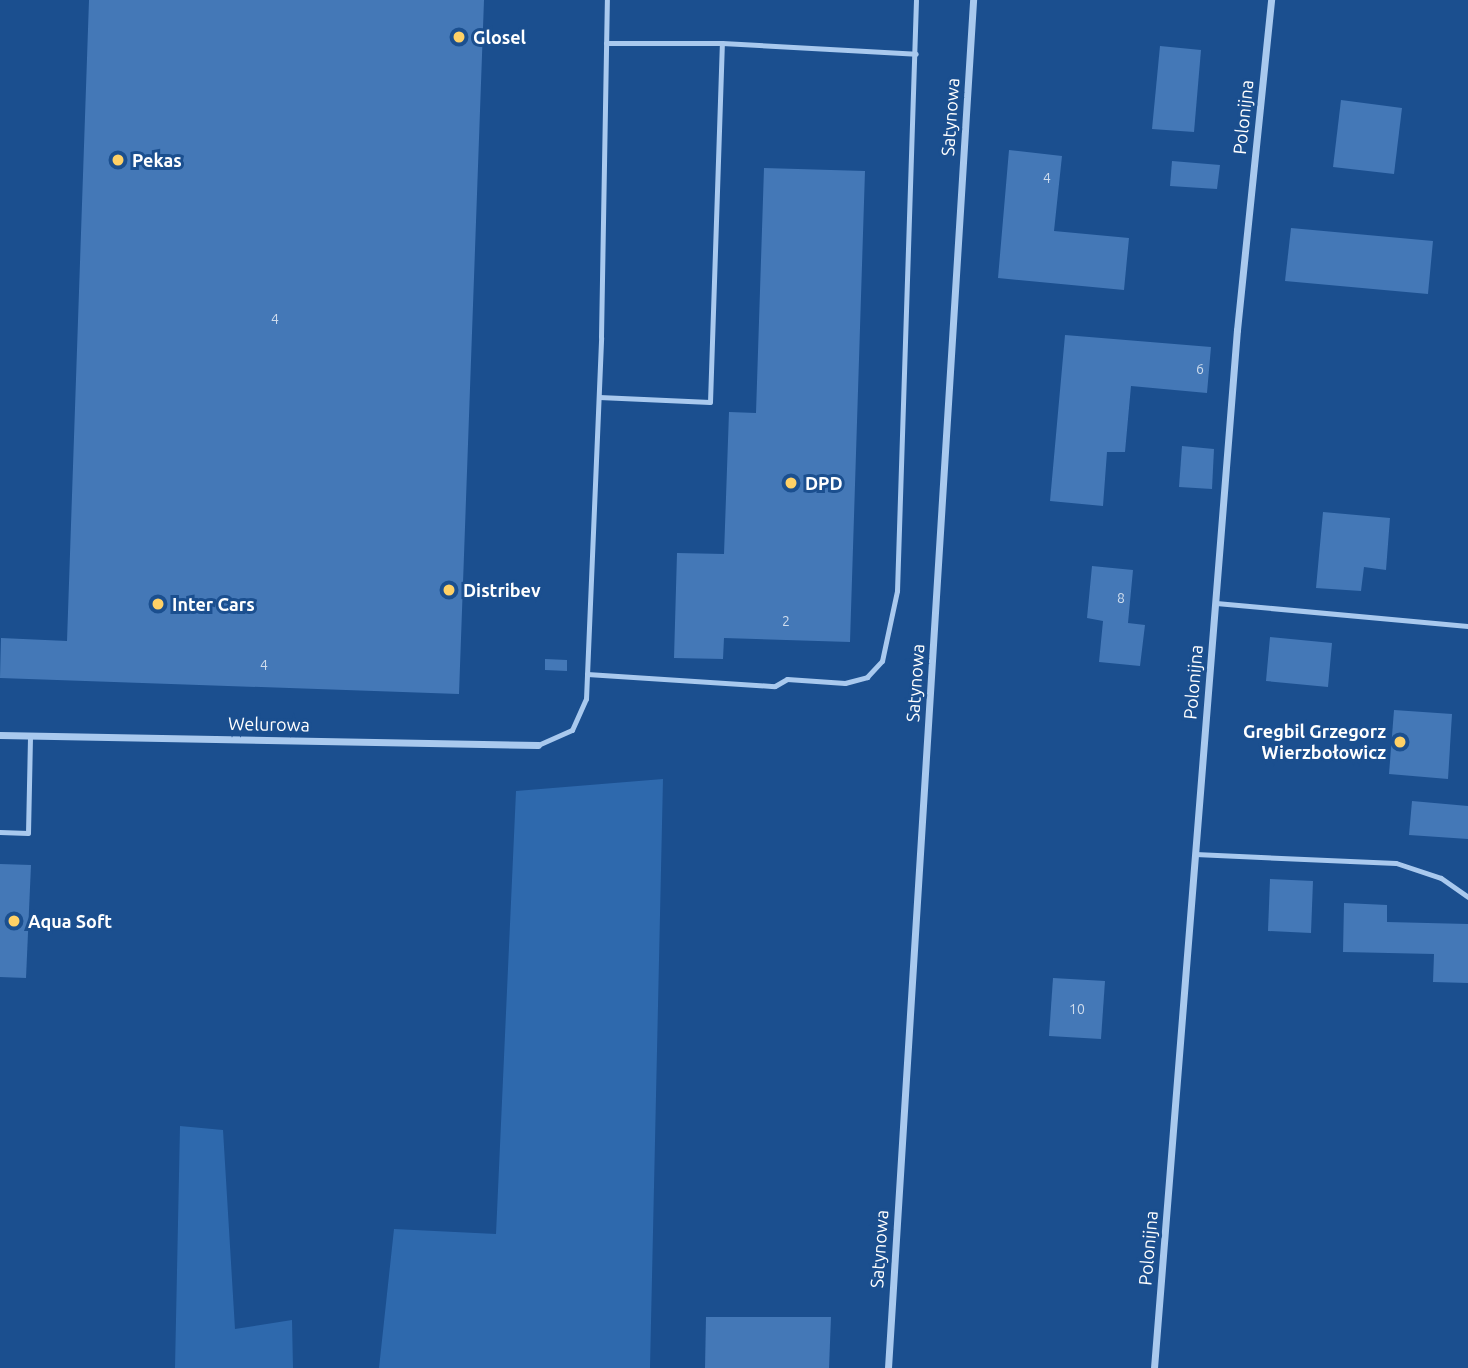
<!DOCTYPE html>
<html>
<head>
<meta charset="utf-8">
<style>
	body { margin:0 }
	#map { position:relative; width:1468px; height:1368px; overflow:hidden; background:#1b4f8f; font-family:Ubuntu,sans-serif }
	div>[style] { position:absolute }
	.green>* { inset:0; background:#2e69ad }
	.building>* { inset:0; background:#4478b7 }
	.service>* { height:5px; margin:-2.5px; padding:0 2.5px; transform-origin:2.5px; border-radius:2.5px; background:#a9c9ee }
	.minor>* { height:7px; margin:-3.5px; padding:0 3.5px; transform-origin:3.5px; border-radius:3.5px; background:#a9c9ee }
	.dots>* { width:19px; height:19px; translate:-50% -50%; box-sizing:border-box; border:4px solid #1b4f8f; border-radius:50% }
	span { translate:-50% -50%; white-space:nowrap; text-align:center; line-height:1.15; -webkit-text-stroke:6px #1b4f8f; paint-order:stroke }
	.number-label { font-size:14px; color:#d0dded }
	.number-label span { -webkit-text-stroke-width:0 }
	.poi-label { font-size:18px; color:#fff; font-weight:700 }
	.left { translate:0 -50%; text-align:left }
	.right { translate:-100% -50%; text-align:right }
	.street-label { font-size:18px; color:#fff }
</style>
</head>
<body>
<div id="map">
	<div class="green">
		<div style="clip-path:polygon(663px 779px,650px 1368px,379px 1368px,394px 1229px,496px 1234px,516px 791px)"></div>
		<div style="clip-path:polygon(180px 1126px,223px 1130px,235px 1329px,292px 1320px,293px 1368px,175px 1368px)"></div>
	</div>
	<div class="building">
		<div style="clip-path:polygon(89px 0,484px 0,459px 694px,0 678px,1px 638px,67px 641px)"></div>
		<div style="clip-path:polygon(1160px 46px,1201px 50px,1194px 132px,1152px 129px)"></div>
		<div style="clip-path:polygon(1341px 100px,1402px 108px,1394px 174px,1333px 167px)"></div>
		<div style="clip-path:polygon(1009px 150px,1062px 156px,1054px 231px,1129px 238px,1124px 290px,998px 278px)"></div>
		<div style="clip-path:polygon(1172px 161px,1220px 165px,1217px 189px,1170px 186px)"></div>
		<div style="clip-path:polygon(764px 168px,865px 171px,850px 642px,724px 638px,723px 659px,674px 658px,677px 553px,724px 554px,729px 412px,756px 413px)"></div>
		<div style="clip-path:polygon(1291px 228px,1433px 241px,1428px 294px,1285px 281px)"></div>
		<div style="clip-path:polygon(1065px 335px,1211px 347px,1207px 393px,1131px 386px,1125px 452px,1107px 452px,1103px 506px,1050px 501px)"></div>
		<div style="clip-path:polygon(1182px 446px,1214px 449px,1212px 489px,1179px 487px)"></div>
		<div style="clip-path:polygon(1323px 512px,1390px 518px,1386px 570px,1364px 567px,1361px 591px,1316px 588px)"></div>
		<div style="clip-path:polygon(1092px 566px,1133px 570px,1128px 623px,1145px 625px,1140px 666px,1099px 662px,1103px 621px,1087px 618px)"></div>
		<div style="clip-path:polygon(1270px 637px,1332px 643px,1328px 687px,1266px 681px)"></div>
		<div style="clip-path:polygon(545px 659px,567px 660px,567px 671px,545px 670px)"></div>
		<div style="clip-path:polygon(1394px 710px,1452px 714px,1448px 779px,1389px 774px)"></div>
		<div style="clip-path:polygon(1412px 801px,1468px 806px,1468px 839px,1409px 835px)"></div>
		<div style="clip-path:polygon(0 864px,31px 865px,26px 978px,0 977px)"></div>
		<div style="clip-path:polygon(1270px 879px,1313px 881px,1311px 933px,1268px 931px)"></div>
		<div style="clip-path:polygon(1344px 903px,1387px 905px,1387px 922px,1468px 924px,1468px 983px,1433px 982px,1434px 954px,1343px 952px)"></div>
		<div style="clip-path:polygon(1053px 978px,1105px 981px,1101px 1039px,1049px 1036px)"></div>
		<div style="clip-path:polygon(706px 1317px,831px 1317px,829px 1368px,705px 1368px)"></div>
	</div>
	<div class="service">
		<div style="left:606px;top:43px;width:116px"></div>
		<div style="left:722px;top:43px;width:194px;rotate:3.2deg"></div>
		<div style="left:599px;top:397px;width:111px;rotate:2.6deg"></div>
		<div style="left:710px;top:402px;width:359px;rotate:-88.1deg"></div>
		<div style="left:1216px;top:603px;width:253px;rotate:5.2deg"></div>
		<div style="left:587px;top:674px;width:188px;rotate:3.7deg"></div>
		<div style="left:775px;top:686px;width:14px;rotate:-30deg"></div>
		<div style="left:787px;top:679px;width:58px;rotate:3.9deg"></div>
		<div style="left:845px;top:683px;width:23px;rotate:-15deg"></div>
		<div style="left:867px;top:677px;width:22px;rotate:-47deg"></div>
		<div style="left:882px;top:661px;width:72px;rotate:-77.9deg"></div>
		<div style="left:897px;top:591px;width:591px;rotate:-88.16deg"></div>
		<div style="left:538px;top:745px;width:37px;rotate:-24deg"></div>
		<div style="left:572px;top:730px;width:34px;rotate:-66deg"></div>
		<div style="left:586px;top:699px;width:362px;rotate:-87.6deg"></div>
		<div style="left:601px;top:337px;width:337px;rotate:-89deg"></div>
		<div style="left:0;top:832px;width:28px;rotate:2deg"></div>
		<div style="left:28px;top:833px;width:98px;rotate:-88.8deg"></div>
		<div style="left:1195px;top:854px;width:201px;rotate:2.6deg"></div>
		<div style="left:1396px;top:863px;width:47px;rotate:18.4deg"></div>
		<div style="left:1441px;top:878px;width:33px;rotate:35deg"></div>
	</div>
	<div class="minor">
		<div style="left:0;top:735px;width:538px;rotate:1.06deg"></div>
		<div style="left:888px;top:1368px;width:1371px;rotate:-86.44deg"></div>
		<div style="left:1154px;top:1368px;width:1041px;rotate:-85.43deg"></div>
		<div style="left:1237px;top:330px;width:332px;rotate:-84.1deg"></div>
	</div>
	<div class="dots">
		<div style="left:459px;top:37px;background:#ffd166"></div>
		<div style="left:118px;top:160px;background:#ffd166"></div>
		<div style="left:791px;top:483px;background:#ffd166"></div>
		<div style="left:449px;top:590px;background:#ffd166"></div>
		<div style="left:158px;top:604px;background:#ffd166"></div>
		<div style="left:1400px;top:742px;background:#ffd166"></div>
		<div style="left:14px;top:921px;background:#ffd166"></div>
	</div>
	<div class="number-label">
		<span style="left:1047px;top:178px">4</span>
		<span style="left:275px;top:319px">4</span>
		<span style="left:1200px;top:369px">6</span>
		<span style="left:1121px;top:598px">8</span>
		<span style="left:786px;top:621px">2</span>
		<span style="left:264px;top:665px">4</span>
		<span style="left:1077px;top:1009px">10</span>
	</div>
	<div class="poi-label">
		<span class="left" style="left:473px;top:37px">Glosel</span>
		<span class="left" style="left:132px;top:160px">Pekas</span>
		<span class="left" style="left:805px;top:483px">DPD</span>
		<span class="left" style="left:463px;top:590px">Distribev</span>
		<span class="left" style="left:172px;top:604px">Inter Cars</span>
		<span class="right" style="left:1386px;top:742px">Gregbil Grzegorz<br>Wierzbołowicz</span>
		<span class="left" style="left:28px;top:921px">Aqua Soft</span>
	</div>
	<div class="street-label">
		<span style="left:950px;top:117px;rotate:-86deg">Satynowa</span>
		<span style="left:1243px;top:117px;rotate:-84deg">Polonijna</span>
		<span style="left:1193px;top:682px;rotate:-85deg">Polonijna</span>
		<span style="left:915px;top:683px;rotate:-86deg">Satynowa</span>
		<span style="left:269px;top:724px;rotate:1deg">Welurowa</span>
		<span style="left:1148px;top:1248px;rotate:-85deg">Polonijna</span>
		<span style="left:879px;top:1249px;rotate:-86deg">Satynowa</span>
	</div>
</div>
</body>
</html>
